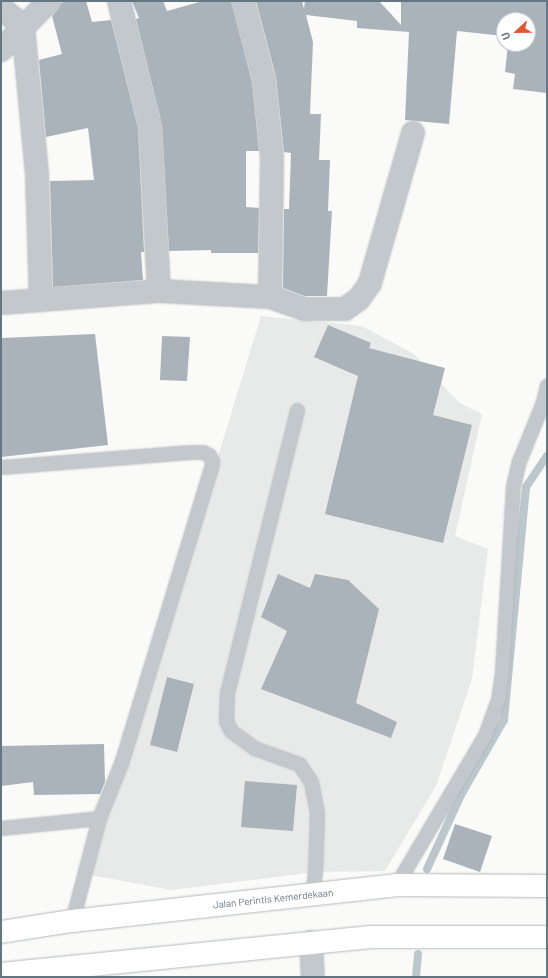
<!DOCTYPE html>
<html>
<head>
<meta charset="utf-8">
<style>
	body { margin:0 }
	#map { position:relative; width:548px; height:978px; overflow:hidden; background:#fafaf8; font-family:Barlow,sans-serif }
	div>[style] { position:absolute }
	.built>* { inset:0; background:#e8e9e9 }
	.stream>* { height:8px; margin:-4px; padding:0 4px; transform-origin:4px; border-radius:4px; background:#bbc7cb }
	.building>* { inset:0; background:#aab3b9 }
	.roads { filter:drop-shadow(0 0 1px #b4b9bd) drop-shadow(0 0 1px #b4b9bd) }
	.lane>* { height:13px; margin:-6.5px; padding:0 6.5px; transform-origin:6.5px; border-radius:6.5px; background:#c3c8cc }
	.street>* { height:22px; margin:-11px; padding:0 11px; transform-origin:11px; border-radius:11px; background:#c3c8cc }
	.highway>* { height:22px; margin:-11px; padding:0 11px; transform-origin:11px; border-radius:11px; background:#fff }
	span { translate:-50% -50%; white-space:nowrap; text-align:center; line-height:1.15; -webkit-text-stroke:4px #fff; paint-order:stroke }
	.street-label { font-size:10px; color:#657683 }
	.frame { position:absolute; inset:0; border:2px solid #657683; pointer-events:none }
	.north { position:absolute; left:496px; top:12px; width:40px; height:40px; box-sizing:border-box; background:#fff; border:1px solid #c1c8cd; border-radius:50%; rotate:248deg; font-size:11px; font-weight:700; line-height:16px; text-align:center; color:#657683 }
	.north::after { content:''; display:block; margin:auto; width:14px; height:18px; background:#e4572e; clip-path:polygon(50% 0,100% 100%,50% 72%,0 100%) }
</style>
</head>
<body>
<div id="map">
	<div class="built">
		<div style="clip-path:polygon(261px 316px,362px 326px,414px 354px,459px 403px,482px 414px,455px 536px,488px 549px,472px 679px,436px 786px,385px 871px,315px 872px,171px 890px,90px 875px)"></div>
	</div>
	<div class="stream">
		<div style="left:427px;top:869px;width:81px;rotate:-65.3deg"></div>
		<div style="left:461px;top:795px;width:86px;rotate:-60.2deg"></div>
		<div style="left:504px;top:720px;width:234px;rotate:-84.6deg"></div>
		<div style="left:526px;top:487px;width:37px;rotate:-56deg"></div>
		<div style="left:416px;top:977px;width:23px;rotate:-85deg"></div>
	</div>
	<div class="building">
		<div style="clip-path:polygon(67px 1px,86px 1px,92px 22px,111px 20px,138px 128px,144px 252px,141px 252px,143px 280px,53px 287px,50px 181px,94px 180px,88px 128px,46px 137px,39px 60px,62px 54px,52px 16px,58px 9px,61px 3px)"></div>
		<div style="clip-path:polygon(132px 1px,163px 1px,167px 11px,203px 1px,231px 1px,252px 82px,259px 151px,246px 151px,246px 207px,259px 208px,258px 253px,211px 253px,211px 250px,169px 251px,162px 125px,136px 19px,139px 18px)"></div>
		<div style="clip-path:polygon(256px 1px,302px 1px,304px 9px,305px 1px,379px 1px,401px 25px,401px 1px,547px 1px,547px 93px,513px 89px,515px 74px,505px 72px,508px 44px,528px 44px,528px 20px,504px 20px,504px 36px,457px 31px,449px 124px,405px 120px,409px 32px,357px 28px,357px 21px,306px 15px,313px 42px,310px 114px,321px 114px,319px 160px,330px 160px,328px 211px,332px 211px,327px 296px,305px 296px,283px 288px,284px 209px,289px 209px,291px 153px,284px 152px,276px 77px)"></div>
		<div style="clip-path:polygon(328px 325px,371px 343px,369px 348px,445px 368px,433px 415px,472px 425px,443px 543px,325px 514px,358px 376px,314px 357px)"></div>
		<div style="clip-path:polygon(95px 334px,108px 445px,1px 457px,1px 338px)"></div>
		<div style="clip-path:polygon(162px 336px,190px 337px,187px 381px,160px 380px)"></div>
		<div style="clip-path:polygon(278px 574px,310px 588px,315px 574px,348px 580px,379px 609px,356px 703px,397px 722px,391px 738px,261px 689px,287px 631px,261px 617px)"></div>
		<div style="clip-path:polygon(167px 677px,194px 684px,177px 752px,150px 745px)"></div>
		<div style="clip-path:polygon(104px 744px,105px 782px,100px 794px,34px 795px,33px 782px,1px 786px,1px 746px)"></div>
		<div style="clip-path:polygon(245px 781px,297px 785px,293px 831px,241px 827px)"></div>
		<div style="clip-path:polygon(455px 824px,492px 836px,480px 872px,443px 859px)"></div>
	</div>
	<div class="roads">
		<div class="lane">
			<div style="left:297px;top:410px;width:291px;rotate:103.9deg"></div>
			<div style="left:227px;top:692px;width:29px;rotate:92deg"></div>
			<div style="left:226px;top:721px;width:11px;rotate:63deg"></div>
			<div style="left:231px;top:731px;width:29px;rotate:36deg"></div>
			<div style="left:254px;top:748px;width:48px;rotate:19.6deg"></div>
			<div style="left:299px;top:764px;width:22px;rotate:56deg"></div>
			<div style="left:311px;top:782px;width:32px;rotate:79deg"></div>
			<div style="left:317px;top:813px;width:59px;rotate:91.9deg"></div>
			<div style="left:315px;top:872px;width:23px;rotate:97deg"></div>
			<div style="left:1px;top:467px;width:190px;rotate:-4.5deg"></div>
			<div style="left:190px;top:452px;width:13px"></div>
			<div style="left:203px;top:452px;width:7px;rotate:27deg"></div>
			<div style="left:209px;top:455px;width:7px;rotate:63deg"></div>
			<div style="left:212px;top:461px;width:3px;rotate:90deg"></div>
			<div style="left:212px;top:464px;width:313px;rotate:106.9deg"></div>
			<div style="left:121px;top:763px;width:59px;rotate:111.8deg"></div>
			<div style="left:99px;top:818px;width:106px;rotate:104.7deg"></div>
			<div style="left:1px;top:828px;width:99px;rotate:-5.8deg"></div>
			<div style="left:396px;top:885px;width:174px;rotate:-59.3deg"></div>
			<div style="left:485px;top:735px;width:37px;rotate:-70deg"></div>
			<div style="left:498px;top:700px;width:29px;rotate:-82deg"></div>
			<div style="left:502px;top:671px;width:185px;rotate:-86.6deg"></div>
			<div style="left:513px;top:486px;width:26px;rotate:-77deg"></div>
			<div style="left:519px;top:461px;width:64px;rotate:-67.9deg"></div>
			<div style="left:543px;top:402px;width:17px;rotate:-77deg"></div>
		</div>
		<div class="street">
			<div style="left:119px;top:1px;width:129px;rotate:76.1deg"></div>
			<div style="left:150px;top:126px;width:165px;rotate:86.9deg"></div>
			<div style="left:243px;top:1px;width:82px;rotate:75.1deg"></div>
			<div style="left:264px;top:80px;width:77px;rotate:84.1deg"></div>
			<div style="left:272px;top:157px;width:140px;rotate:90.8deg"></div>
			<div style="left:1px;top:8px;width:28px;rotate:39deg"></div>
			<div style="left:23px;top:26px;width:150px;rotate:84.6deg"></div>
			<div style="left:37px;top:175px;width:125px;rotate:88.2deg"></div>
			<div style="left:1px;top:50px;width:69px;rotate:-45.6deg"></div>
			<div style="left:1px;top:303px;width:158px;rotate:-4.3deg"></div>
			<div style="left:159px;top:291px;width:111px;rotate:3.1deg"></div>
			<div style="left:270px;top:297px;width:37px;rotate:19deg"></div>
			<div style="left:305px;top:309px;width:40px"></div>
			<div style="left:345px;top:309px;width:17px;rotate:-36deg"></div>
			<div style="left:359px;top:299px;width:19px;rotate:-55deg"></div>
			<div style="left:370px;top:283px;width:156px;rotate:-74deg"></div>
			<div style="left:311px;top:942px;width:35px;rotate:87deg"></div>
		</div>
		<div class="highway">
			<div style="left:1px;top:932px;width:72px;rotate:-8.8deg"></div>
			<div style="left:72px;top:921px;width:326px;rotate:-6.3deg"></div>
			<div style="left:396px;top:885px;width:151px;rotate:0.4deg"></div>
			<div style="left:1px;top:974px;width:372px;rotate:-5.7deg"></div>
			<div style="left:371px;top:937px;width:176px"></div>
		</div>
	</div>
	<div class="street-label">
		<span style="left:273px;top:899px;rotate:-6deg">Jalan Perintis Kemerdekaan</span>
	</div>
	<div class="frame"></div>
	<div class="north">U</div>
</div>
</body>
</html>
